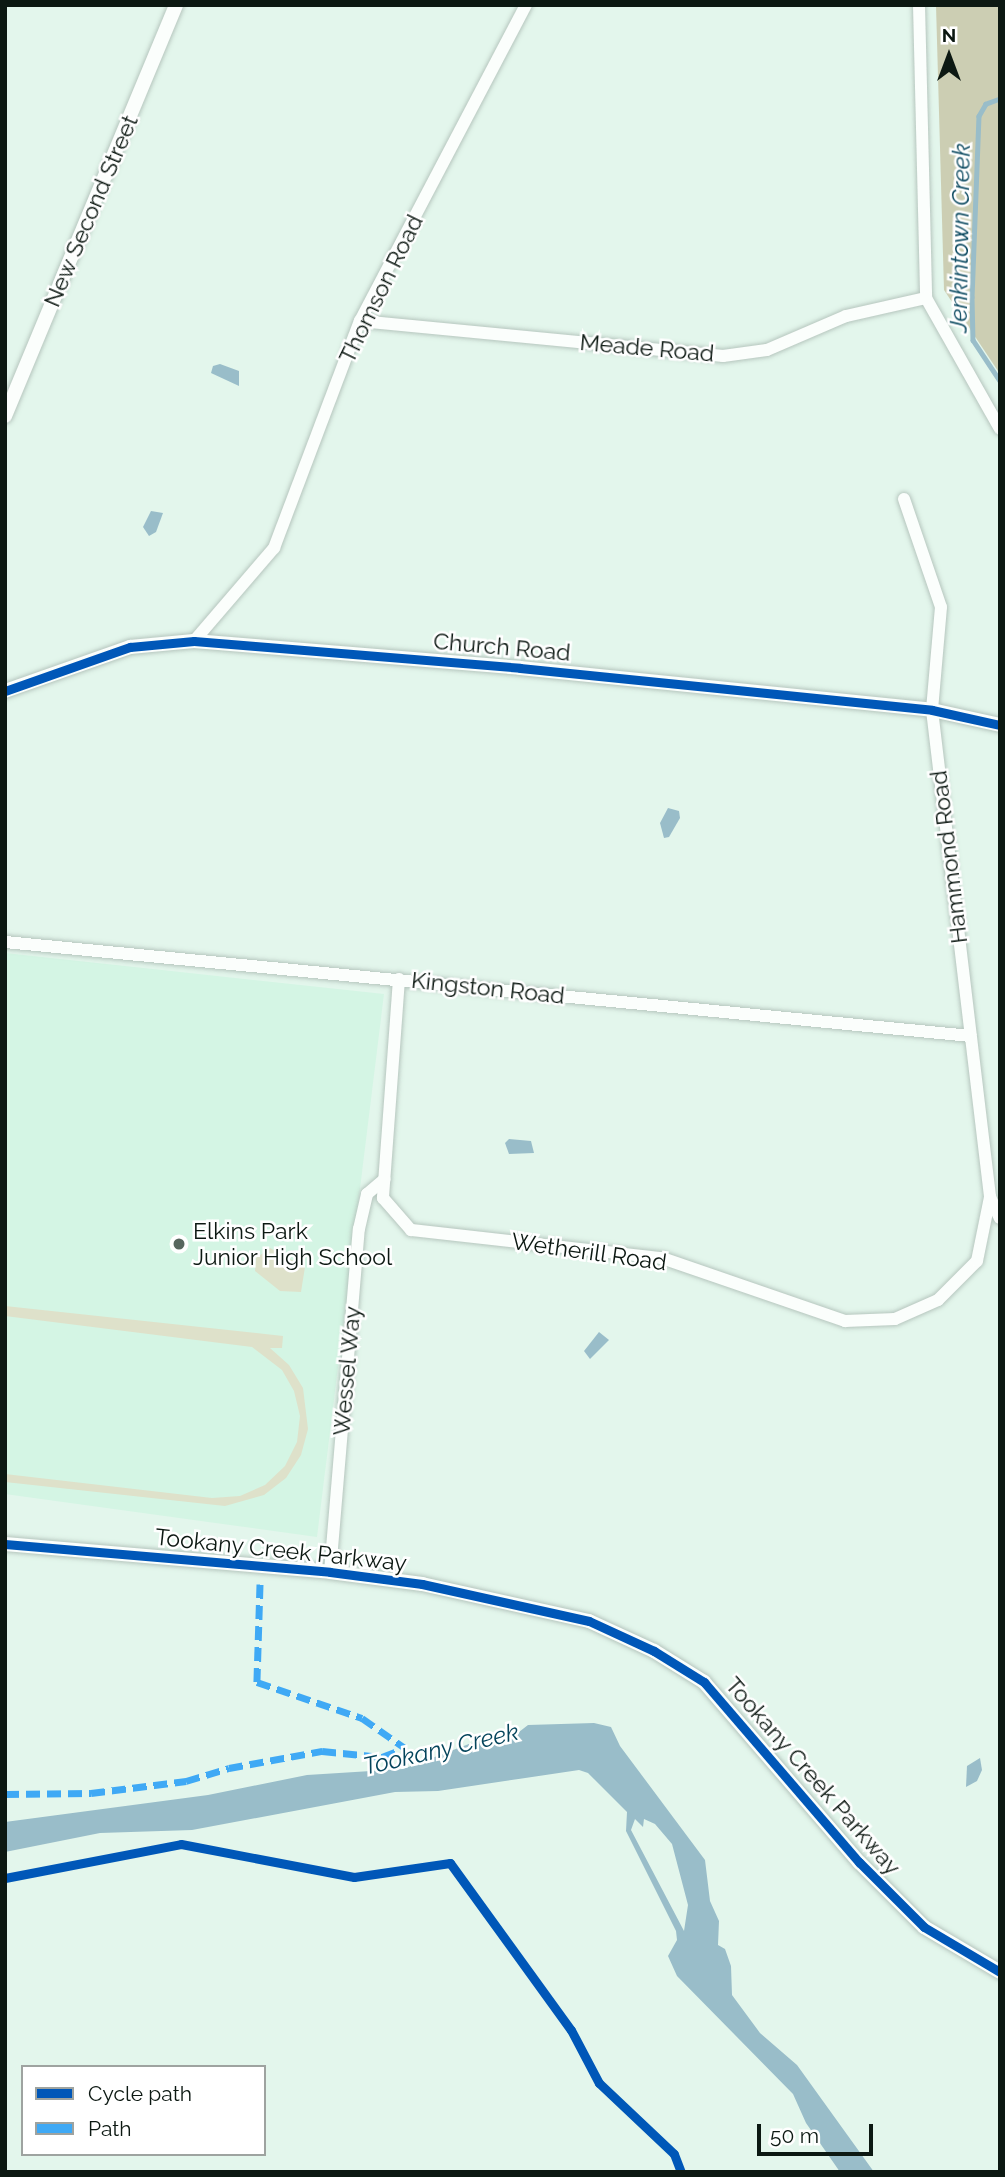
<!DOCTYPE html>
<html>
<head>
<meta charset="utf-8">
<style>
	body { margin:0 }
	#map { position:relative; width:1005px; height:2177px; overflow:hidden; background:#e3f6ec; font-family:Raleway,sans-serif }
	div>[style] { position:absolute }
	.built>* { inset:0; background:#d4f5e4 }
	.green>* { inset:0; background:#dee1ca }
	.forest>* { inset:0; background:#ccceb3 }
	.water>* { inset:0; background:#99bdc9 }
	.stream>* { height:4.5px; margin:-2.25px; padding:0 2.25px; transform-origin:2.25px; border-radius:2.25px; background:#99bdc9 }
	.roads { filter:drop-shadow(0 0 2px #b6c6be) drop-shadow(0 0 2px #b6c6be) }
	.minor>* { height:12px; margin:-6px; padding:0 6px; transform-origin:6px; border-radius:6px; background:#fbfefc }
	.tertiary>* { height:14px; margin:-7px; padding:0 7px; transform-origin:7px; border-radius:7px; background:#fbfefc }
	.quiet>* { height:7px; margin-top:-3.5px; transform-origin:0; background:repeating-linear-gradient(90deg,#3fa9f5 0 14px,transparent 0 21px) }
	.cycleway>* { height:9px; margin:-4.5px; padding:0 4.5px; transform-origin:4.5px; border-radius:4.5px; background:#0057b8 }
	.dots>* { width:19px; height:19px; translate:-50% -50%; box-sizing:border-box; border:4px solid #fff; border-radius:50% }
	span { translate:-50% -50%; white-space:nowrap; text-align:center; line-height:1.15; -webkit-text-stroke:5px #fff; paint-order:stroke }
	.street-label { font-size:23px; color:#0c1812 }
	.poi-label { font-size:23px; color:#0c1812 }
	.left { translate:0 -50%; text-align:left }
	.water-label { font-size:24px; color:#04445b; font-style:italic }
	.frame { position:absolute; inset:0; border:7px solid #0c1812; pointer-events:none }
	.legend { position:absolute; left:21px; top:2065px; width:245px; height:91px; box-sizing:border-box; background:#fff; border:2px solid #9ea3a0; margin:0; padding:9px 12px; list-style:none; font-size:21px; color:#0c1812 }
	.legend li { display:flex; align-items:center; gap:14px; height:35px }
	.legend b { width:35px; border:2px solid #9ea3a0 }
	.north { position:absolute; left:914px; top:21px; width:70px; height:70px; -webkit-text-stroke:5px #fff; paint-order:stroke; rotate:0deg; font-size:19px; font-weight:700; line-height:28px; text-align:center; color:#0c1812 }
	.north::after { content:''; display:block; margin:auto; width:24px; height:32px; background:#0c1812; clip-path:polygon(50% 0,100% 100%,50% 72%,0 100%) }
	.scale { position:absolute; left:757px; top:2124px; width:116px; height:32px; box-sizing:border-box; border:4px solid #0c1812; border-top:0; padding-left:9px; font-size:21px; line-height:24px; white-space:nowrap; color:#0c1812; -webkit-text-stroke:5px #fff; paint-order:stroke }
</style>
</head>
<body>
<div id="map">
	<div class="built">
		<div style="clip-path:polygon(5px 953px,384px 994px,317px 1537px,5px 1494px)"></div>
	</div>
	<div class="green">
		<div style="clip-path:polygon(270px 1248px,305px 1267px,301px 1292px,280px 1291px,255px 1271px,256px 1258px)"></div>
		<div style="clip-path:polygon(5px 1306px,283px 1336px,282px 1348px,270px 1348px,289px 1365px,303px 1388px,308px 1429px,301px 1455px,286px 1478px,264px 1495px,225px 1506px,5px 1482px,5px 1474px,212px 1498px,240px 1496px,265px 1485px,285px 1466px,297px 1442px,300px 1416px,294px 1391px,282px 1370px,252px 1347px,5px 1316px)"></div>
	</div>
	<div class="forest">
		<div style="clip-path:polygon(936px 5px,1000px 5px,1000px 374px,944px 290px)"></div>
	</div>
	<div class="water">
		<div style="clip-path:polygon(220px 364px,239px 371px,239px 386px,211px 373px,213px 366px)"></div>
		<div style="clip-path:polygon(151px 511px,163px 513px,156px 532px,149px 536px,143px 527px)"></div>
		<div style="clip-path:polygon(668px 808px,679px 811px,680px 818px,669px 837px,664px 838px,660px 823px)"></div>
		<div style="clip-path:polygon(509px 1139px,531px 1141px,534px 1153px,509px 1154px,505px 1143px)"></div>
		<div style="clip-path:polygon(599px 1332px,609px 1340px,590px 1359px,584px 1351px)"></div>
		<div style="clip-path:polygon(evenodd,594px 1723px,611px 1727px,620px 1746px,705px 1860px,710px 1901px,719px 1921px,718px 1945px,725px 1949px,731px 1966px,732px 1995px,760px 2033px,797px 2065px,874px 2172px,840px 2172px,806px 2123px,793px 2094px,677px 1976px,668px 1956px,677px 1940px,676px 1931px,626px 1831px,627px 1812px,588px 1773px,579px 1770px,438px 1791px,395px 1792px,192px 1830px,100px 1833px,5px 1852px,5px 1822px,208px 1795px,307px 1775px,403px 1769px,490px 1736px,519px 1732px,528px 1725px,594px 1723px,635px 1819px,643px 1827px,644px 1819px,655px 1824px,672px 1844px,688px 1905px,684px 1931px,631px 1830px,635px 1819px)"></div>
		<div style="clip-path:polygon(980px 1758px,982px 1770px,977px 1781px,966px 1787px,967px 1766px)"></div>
	</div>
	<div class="stream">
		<div style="left:1000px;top:99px;width:15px;rotate:160deg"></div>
		<div style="left:986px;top:104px;width:14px;rotate:120deg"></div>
		<div style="left:979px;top:116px;width:181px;rotate:92.2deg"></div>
		<div style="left:972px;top:297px;width:43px;rotate:88.7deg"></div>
		<div style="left:973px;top:340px;width:49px;rotate:56.6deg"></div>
	</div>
	<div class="roads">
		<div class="minor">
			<div style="left:919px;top:5px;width:293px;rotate:88.6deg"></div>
			<div style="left:926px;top:298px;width:150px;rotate:60.5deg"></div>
			<div style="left:360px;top:321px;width:365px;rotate:5.5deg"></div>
			<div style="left:723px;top:356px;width:44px;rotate:-7.8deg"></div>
			<div style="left:767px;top:350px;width:86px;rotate:-23.3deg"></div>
			<div style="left:846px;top:316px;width:82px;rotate:-12.7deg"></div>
			<div style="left:904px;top:499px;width:114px;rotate:71.1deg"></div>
			<div style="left:941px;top:607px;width:103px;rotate:95deg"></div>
			<div style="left:932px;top:710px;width:490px;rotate:83.2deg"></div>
			<div style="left:990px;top:1197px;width:23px;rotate:65deg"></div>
			<div style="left:194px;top:641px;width:123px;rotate:-49.3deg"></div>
			<div style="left:274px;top:548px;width:243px;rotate:-69.3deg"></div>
			<div style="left:360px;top:321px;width:357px;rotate:-62.3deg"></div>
			<div style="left:5px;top:942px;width:970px;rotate:5.56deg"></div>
			<div style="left:399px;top:979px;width:220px;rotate:94.2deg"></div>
			<div style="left:383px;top:1198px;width:43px;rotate:48.8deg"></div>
			<div style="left:411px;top:1230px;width:253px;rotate:6.4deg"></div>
			<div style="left:662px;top:1258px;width:194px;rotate:19deg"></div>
			<div style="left:845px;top:1321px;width:50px;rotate:-2.3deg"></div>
			<div style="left:895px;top:1319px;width:47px;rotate:-23.8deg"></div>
			<div style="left:938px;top:1300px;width:55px;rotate:-45deg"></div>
			<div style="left:977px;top:1261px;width:65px;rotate:-78.5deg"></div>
			<div style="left:330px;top:1572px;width:344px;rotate:-85.2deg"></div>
			<div style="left:359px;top:1229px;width:36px;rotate:-77deg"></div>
			<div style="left:367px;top:1194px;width:23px;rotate:-40deg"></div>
		</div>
		<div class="tertiary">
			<div style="left:5px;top:416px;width:445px;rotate:-67.4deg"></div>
			<div style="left:5px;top:691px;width:133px;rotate:-19.4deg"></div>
			<div style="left:130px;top:647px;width:64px;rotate:-5.4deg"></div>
			<div style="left:194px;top:641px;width:327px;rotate:4.7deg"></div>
			<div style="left:520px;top:668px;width:414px;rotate:5.8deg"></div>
			<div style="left:932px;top:710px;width:70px;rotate:12.4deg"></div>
			<div style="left:5px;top:1544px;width:326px;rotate:4.9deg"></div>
			<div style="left:330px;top:1572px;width:93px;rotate:7.4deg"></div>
			<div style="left:422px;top:1584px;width:171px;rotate:12.5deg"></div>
			<div style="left:589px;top:1621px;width:72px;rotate:24.8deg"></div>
			<div style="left:654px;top:1651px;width:59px;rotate:31.8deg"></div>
			<div style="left:704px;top:1682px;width:238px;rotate:49.3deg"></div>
			<div style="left:859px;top:1862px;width:92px;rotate:45deg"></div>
			<div style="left:924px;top:1927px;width:88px;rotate:30.6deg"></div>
		</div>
	</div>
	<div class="quiet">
		<div style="left:260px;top:1584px;width:98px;rotate:91.8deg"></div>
		<div style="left:257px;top:1682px;width:111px;rotate:18.9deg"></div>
		<div style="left:362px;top:1718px;width:52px;rotate:34.9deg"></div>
		<div style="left:5px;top:1794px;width:86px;rotate:-0.7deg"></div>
		<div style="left:91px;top:1793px;width:96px;rotate:-7.2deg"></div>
		<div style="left:186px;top:1781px;width:45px;rotate:-16.8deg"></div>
		<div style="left:229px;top:1768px;width:95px;rotate:-10.4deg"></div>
		<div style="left:322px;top:1751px;width:60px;rotate:5.7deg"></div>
		<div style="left:382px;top:1757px;width:25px;rotate:-21deg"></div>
	</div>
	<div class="cycleway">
		<div style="left:5px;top:691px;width:133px;rotate:-19.4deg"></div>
		<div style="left:130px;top:647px;width:64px;rotate:-5.4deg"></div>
		<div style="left:194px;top:641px;width:327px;rotate:4.7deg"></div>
		<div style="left:520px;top:668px;width:414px;rotate:5.8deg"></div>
		<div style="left:932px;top:710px;width:70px;rotate:12.4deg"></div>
		<div style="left:5px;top:1544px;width:326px;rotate:4.9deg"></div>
		<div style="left:330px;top:1572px;width:93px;rotate:7.4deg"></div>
		<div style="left:422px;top:1584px;width:171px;rotate:12.5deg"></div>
		<div style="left:589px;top:1621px;width:72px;rotate:24.8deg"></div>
		<div style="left:654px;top:1651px;width:59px;rotate:31.8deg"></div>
		<div style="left:704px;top:1682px;width:238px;rotate:49.3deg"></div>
		<div style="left:859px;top:1862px;width:92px;rotate:45deg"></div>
		<div style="left:924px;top:1927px;width:88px;rotate:30.6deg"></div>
		<div style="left:5px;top:1878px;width:179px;rotate:-10.9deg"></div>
		<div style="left:181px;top:1844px;width:176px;rotate:10.8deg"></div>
		<div style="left:354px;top:1877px;width:97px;rotate:-8.3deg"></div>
		<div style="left:450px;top:1863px;width:206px;rotate:54.1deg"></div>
		<div style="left:571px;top:2030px;width:60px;rotate:62.2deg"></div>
		<div style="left:599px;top:2083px;width:103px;rotate:43.4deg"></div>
		<div style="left:674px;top:2154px;width:19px;rotate:69deg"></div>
	</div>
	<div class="dots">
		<div style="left:179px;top:1244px;background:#57665e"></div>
	</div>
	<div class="street-label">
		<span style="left:91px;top:211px;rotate:-67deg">New Second Street</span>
		<span style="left:381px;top:289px;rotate:-64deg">Thomson Road</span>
		<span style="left:647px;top:348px;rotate:5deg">Meade Road</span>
		<span style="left:502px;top:647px;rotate:5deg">Church Road</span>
		<span style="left:949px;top:857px;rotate:-97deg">Hammond Road</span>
		<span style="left:488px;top:988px;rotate:6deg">Kingston Road</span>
		<span style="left:589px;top:1252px;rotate:8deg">Wetherill Road</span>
		<span style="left:347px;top:1371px;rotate:-85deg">Wessel Way</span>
		<span style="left:281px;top:1550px;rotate:6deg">Tookany Creek Parkway</span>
		<span style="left:813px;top:1776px;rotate:49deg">Tookany Creek Parkway</span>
	</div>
	<div class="poi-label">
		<span class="left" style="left:193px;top:1244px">Elkins Park<br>Junior High School</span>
	</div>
	<div class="water-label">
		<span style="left:960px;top:238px;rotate:-89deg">Jenkintown Creek</span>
		<span style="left:441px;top:1749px;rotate:-13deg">Tookany Creek</span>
	</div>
	<div class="frame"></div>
	<ul class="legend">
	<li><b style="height:9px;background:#0057b8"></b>Cycle path</li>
	<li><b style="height:9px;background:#3fa9f5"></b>Path</li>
	</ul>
	<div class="north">N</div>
	<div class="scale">50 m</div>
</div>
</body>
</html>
